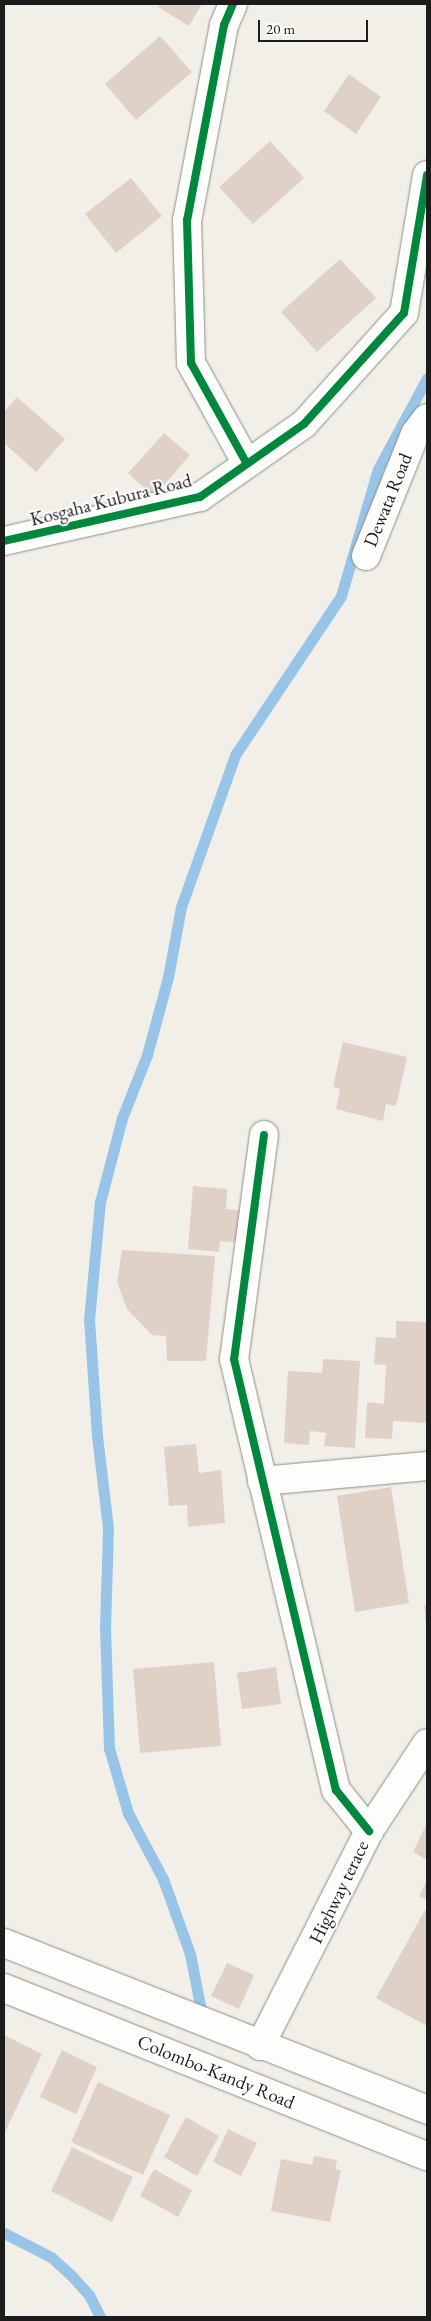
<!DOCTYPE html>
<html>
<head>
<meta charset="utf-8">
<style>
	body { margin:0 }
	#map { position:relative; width:431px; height:2321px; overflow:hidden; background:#f2efe8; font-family:"EB Garamond",serif }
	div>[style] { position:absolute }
	.stream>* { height:11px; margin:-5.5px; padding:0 5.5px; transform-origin:5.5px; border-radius:5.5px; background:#98c5e7 }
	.building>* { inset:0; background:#e0d1c7 }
	.roads { filter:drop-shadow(0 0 1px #8e8d89) drop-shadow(0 0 1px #8e8d89) }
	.street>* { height:28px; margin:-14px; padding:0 14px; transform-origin:14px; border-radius:14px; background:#fdfdfc }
	.highway>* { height:28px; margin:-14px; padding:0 14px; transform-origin:14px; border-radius:14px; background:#fdfdfc }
	.cycleway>* { height:8px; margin:-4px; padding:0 4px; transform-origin:4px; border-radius:4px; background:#00873e }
	span { translate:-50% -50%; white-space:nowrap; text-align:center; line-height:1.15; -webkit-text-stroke:4px #fff; paint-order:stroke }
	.street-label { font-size:19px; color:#1c1c1c }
	.frame { position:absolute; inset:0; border:5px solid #1c1c1c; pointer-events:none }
	.scale { position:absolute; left:258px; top:20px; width:110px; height:22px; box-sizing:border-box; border:2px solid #1c1c1c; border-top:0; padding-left:6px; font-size:15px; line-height:18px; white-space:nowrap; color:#1c1c1c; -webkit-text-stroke:4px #fff; paint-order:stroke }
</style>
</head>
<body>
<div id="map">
	<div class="stream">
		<div style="left:201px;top:2010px;width:57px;rotate:-101.1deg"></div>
		<div style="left:190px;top:1954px;width:80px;rotate:-109.8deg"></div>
		<div style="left:163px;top:1879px;width:75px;rotate:-117.9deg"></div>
		<div style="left:128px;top:1813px;width:68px;rotate:-106.3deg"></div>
		<div style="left:109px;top:1748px;width:119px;rotate:-91.9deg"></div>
		<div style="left:105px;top:1629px;width:101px;rotate:-88.3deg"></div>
		<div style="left:108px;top:1528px;width:93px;rotate:-96.8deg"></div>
		<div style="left:97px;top:1436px;width:116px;rotate:-93.9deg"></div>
		<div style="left:89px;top:1320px;width:119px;rotate:-84.7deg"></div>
		<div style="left:100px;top:1202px;width:87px;rotate:-75.3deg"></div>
		<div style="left:122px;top:1118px;width:68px;rotate:-68.4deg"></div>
		<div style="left:147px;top:1055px;width:81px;rotate:-74.9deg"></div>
		<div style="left:168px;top:977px;width:71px;rotate:-79.5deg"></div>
		<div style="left:181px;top:907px;width:161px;rotate:-70.4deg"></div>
		<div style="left:235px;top:755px;width:191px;rotate:-56.3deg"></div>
		<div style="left:341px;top:596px;width:132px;rotate:-73.8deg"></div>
		<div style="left:378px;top:469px;width:103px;rotate:-61.7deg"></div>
		<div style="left:4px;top:2233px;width:53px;rotate:27.1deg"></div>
		<div style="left:51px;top:2257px;width:27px;rotate:42deg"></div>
		<div style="left:71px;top:2275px;width:27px;rotate:48deg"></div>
		<div style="left:89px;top:2295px;width:25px;rotate:63deg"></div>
	</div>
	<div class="building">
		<div style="clip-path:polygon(160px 4px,202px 4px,189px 26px,158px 7px)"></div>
		<div style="clip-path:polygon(160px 36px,192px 72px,136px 120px,105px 84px)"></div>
		<div style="clip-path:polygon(349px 74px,381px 97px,356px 134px,324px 111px)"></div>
		<div style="clip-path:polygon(270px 141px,304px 178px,253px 224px,219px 187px)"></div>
		<div style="clip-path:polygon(131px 178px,162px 216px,116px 253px,85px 214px)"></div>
		<div style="clip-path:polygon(340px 259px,376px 298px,317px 352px,281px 312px)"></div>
		<div style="clip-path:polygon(17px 397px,65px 439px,36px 472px,4px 443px,4px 412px)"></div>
		<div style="clip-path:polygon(164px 433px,190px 455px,154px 497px,128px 473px)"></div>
		<div style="clip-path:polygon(343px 1042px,407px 1057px,396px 1106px,386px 1104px,383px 1121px,336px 1109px,340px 1089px,333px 1087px)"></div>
		<div style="clip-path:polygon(193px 1186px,227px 1189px,226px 1209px,244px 1211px,241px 1243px,220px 1241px,219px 1252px,188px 1249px)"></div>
		<div style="clip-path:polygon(122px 1250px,215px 1256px,206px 1361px,167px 1361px,166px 1336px,152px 1335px,127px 1309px,117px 1282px)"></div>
		<div style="clip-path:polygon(396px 1321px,427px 1322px,427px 1423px,393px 1421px,392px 1439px,365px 1438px,367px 1402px,384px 1404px,386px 1365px,374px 1364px,376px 1337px,396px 1338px)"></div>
		<div style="clip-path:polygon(323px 1359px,360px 1361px,355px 1448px,324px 1446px,326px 1433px,310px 1431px,309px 1445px,284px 1443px,288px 1371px,322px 1373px)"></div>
		<div style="clip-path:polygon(196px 1444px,199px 1473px,221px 1470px,225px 1523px,188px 1527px,187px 1505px,169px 1506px,164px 1447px)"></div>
		<div style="clip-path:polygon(391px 1487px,409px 1603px,355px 1612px,337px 1496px)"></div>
		<div style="clip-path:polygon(424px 1605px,427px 1605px,427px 1624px,426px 1624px)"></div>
		<div style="clip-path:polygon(214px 1662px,221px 1746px,140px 1753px,133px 1669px)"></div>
		<div style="clip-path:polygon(276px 1667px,281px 1704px,242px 1709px,237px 1673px)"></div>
		<div style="clip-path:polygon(427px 1823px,427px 1860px,413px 1852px)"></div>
		<div style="clip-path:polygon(427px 1880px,427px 1900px,419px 1896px)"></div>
		<div style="clip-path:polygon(425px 1910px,427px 1911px,427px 2026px,376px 1998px)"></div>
		<div style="clip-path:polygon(227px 1963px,254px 1975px,239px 2009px,211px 1996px)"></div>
		<div style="clip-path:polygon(4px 2035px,42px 2054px,4px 2134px)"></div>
		<div style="clip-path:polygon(62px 2050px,97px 2067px,76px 2114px,40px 2097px)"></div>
		<div style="clip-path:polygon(98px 2082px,170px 2115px,143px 2175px,71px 2142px)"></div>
		<div style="clip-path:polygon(186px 2117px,219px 2136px,197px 2176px,164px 2157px)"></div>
		<div style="clip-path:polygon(228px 2129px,257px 2143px,241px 2176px,213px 2162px)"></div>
		<div style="clip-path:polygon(72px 2147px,133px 2177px,112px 2222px,51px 2191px)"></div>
		<div style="clip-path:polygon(314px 2156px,337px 2160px,335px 2169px,341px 2170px,330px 2222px,271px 2211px,281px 2159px,312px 2165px)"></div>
		<div style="clip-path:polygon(154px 2169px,192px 2190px,178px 2217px,140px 2196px)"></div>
	</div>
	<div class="roads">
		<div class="street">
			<div style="left:233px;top:4px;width:23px;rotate:113deg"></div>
			<div style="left:224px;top:25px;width:198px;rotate:100.7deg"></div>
			<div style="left:187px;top:220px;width:143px;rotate:88.4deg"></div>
			<div style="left:191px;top:363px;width:115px;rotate:61deg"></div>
			<div style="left:4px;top:541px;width:201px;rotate:-12.7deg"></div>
			<div style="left:200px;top:497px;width:127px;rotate:-35.1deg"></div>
			<div style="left:304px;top:424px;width:149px;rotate:-48deg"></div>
			<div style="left:404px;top:313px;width:140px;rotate:-80.5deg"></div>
			<div style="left:366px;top:556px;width:131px;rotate:-68.1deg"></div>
			<div style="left:415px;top:434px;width:20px;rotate:-53deg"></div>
			<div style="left:264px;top:1135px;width:226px;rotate:97.6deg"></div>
			<div style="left:234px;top:1359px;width:443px;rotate:76.7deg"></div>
			<div style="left:336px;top:1790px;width:53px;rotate:51.2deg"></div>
			<div style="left:262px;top:1481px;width:166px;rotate:-5.2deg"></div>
			<div style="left:260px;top:2046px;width:241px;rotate:-63.1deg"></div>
			<div style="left:369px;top:1831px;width:105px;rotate:-56.6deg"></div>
		</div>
		<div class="highway">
			<div style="left:4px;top:1943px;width:455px;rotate:21.5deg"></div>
			<div style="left:4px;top:1988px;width:455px;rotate:21.7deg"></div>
		</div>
	</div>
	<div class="cycleway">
		<div style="left:233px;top:4px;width:23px;rotate:113deg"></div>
		<div style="left:224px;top:25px;width:198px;rotate:100.7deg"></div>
		<div style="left:187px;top:220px;width:143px;rotate:88.4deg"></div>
		<div style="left:191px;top:363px;width:115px;rotate:61deg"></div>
		<div style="left:4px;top:541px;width:201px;rotate:-12.7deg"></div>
		<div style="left:200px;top:497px;width:127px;rotate:-35.1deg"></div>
		<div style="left:304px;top:424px;width:149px;rotate:-48deg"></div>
		<div style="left:404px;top:313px;width:140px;rotate:-80.5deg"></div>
		<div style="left:264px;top:1135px;width:226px;rotate:97.6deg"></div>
		<div style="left:234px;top:1359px;width:443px;rotate:76.7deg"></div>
		<div style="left:336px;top:1790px;width:53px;rotate:51.2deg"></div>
	</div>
	<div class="street-label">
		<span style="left:111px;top:500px;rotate:-14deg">Kosgaha Kubura Road</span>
		<span style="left:388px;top:500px;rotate:-68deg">Dewata Road</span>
		<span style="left:339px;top:1892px;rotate:-64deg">Highway terace</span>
		<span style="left:216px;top:2072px;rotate:22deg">Colombo-Kandy Road</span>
	</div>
	<div class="frame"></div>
	<div class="scale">20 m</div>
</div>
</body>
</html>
